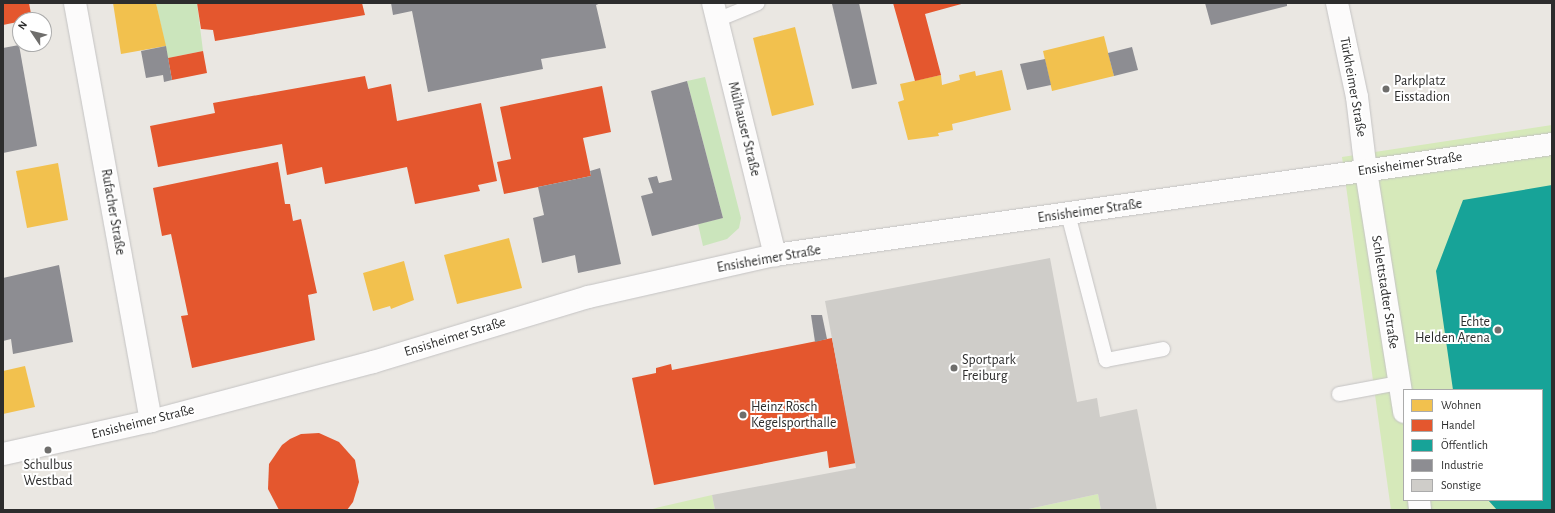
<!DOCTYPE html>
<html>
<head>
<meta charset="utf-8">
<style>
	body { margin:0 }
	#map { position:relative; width:1555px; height:513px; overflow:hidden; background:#eae7e2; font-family:"Alegreya Sans",sans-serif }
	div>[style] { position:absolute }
	.green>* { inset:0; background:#cbe5bc }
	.pitch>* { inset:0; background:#d6e9ba }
	.homes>* { inset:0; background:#f2c14e }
	.shops>* { inset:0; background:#e4572e }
	.public>* { inset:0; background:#17a398 }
	.industry>* { inset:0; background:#8d8d92 }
	.building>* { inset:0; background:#cfcdc9 }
	.roads { filter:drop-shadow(0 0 1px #c4c3c3) drop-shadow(0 0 1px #c4c3c3) }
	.service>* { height:14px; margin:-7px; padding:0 7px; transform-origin:7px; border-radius:7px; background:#fcfbfb }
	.minor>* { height:22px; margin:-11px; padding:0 11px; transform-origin:11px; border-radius:11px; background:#fcfbfb }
	.dots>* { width:11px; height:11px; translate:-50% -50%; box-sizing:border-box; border:2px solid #fff; border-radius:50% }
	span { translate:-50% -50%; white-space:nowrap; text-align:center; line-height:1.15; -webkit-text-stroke:4px #fff; paint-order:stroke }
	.poi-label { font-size:14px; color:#2d2d2d }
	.left { translate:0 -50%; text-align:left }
	.right { translate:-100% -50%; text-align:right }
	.street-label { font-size:14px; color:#2d2d2d }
	.frame { position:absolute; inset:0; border:4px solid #2d2d2d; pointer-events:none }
	.legend { position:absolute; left:1403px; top:389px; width:140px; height:112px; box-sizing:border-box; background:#fff; border:1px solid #ababab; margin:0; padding:5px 7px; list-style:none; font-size:12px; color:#2d2d2d }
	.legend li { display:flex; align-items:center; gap:8px; height:20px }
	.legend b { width:20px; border:1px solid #ababab }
	.north { position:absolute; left:12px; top:12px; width:40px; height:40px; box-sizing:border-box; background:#fff; border:1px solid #ababab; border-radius:50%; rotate:305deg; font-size:11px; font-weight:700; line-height:16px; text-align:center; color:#2d2d2d }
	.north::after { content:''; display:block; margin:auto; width:14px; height:18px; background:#6f6e6c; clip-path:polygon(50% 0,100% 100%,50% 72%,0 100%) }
</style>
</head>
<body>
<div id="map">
	<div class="green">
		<div style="clip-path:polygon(156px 3px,197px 3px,203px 51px,168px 58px)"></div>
		<div style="clip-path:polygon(705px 77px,741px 218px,739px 228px,727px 239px,703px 246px,698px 224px,723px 218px,687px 81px)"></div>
	</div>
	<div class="pitch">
		<div style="clip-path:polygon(evenodd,1552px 125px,1552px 510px,1391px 510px,1342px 157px,1552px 125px,1404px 390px,1542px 390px,1542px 500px,1404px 500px,1404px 390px)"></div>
		<div style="clip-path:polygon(1098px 494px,1101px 510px,1024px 510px)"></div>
		<div style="clip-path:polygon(712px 495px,715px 510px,649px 510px,660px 507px)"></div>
	</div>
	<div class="homes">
		<div style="clip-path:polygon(113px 3px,156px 3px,166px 46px,121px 54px)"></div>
		<div style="clip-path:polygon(795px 27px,814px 105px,772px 116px,753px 38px)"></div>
		<div style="clip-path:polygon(1104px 36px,1114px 76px,1052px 91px,1043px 51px)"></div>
		<div style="clip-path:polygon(1002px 70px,1011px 110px,952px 124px,953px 130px,938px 133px,939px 136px,908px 140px,898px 102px,904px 100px,900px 84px,941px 75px,942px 85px,960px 80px,959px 75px,975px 71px,976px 76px)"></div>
		<div style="clip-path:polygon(58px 163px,68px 220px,27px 228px,16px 171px)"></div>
		<div style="clip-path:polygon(509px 238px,522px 288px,457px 304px,444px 255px)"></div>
		<div style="clip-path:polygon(404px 261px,414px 300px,391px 309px,390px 306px,373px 311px,363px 273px)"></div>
		<div style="clip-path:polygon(25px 366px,35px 407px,3px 414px,3px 371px)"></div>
	</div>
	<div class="shops">
		<div style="clip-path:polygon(3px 3px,29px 3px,32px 19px,3px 25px)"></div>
		<div style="clip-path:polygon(197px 3px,362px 3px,365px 15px,215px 41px,213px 30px,201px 29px)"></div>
		<div style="clip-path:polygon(893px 3px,965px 3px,925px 14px,941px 75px,915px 81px)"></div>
		<div style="clip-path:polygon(203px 51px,207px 73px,172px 80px,168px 58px)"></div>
		<div style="clip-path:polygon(365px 76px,368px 89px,391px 84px,397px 121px,481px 103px,497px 181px,478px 185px,480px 191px,415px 204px,407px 167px,325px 184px,322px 167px,287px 175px,282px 144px,158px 167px,150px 126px,215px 113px,213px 103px)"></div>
		<div style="clip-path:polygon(602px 86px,611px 132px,583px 138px,591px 176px,504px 194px,497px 162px,511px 159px,500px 107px)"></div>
		<div style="clip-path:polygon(278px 162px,285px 204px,290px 204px,293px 221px,301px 219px,317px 293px,308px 295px,315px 340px,192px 368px,181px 316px,188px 315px,171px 234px,162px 236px,153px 188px)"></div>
		<div style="clip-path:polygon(832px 338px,856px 463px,829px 468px,827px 451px,654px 485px,632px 378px,656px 373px,656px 368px,671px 364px,672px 370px)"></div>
		<div style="clip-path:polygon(319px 433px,339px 442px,355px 460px,359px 482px,353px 502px,347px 510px,279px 510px,268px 489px,269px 464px,282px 445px,290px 439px,301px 434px)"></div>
	</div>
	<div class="public">
		<div style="clip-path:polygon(1552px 185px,1552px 510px,1497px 510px,1488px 500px,1542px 500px,1542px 390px,1453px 390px,1436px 271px,1463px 200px)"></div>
	</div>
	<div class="industry">
		<div style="clip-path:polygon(391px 3px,601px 3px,596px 5px,606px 48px,541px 59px,543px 69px,428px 92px,412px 11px,393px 15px)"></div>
		<div style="clip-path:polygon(838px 3px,859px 3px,877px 84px,852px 89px,832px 4px)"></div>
		<div style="clip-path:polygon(1205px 3px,1287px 3px,1287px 6px,1211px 25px)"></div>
		<div style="clip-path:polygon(19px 45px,37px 146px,3px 153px,3px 48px)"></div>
		<div style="clip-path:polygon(166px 46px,172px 80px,164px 82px,163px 75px,146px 78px,141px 51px)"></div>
		<div style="clip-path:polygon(1132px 47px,1138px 70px,1114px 76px,1108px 53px)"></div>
		<div style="clip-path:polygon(1045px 59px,1051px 85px,1027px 90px,1020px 64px)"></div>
		<div style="clip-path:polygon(687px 81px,723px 218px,652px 236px,641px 196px,653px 193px,648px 178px,657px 176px,659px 183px,672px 180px,651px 91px)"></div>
		<div style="clip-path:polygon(600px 168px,621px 264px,578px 273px,575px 255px,542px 263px,533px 218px,544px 215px,538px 187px,591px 176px,590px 171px)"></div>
		<div style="clip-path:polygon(59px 265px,73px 342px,13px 354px,11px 339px,3px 341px,3px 278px)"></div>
		<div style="clip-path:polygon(811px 315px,822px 315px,827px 339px,815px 342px)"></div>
	</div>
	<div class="building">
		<div style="clip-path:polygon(1050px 258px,1077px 402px,1097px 398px,1100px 417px,1137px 409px,1157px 510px,1101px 510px,1098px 494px,1024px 510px,715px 510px,712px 495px,856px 468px,825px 301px)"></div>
	</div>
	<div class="roads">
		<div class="service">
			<div style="left:717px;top:20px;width:44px;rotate:-22.5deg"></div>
			<div style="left:1068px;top:214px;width:151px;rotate:75.4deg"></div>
			<div style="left:1106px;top:360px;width:58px;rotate:-10.9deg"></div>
			<div style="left:1339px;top:394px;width:61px;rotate:-10.4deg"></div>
		</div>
		<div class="minor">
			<div style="left:75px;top:3px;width:425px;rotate:79.7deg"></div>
			<div style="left:713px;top:3px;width:260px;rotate:76.2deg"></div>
			<div style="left:1337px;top:3px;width:96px;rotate:78deg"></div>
			<div style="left:1357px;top:97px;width:75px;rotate:83.1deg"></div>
			<div style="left:1366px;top:171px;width:244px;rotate:81deg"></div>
			<div style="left:3px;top:454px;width:152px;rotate:-12.6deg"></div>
			<div style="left:151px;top:421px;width:230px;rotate:-14.9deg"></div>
			<div style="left:373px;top:362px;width:225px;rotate:-16.8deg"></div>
			<div style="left:588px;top:297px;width:192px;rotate:-12.7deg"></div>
			<div style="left:775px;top:255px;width:785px;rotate:-8.13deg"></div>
			<div style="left:1419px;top:500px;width:10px;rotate:84deg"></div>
		</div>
	</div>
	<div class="dots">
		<div style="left:1386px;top:89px;background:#6f6e6c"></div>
		<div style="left:1498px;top:330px;background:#6f6e6c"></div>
		<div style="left:954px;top:368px;background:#6f6e6c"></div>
		<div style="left:743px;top:415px;background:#6f6e6c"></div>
		<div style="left:48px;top:450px;background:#6f6e6c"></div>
	</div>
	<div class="poi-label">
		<span class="left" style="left:1394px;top:89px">Parkplatz<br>Eisstadion</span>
		<span class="right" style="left:1490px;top:330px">Echte<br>Helden Arena</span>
		<span class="left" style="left:962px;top:368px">Sportpark<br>Freiburg</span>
		<span class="left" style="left:751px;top:415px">Heinz Rösch<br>Kegelsporthalle</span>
		<span style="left:48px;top:473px">Schulbus<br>Westbad</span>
	</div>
	<div class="street-label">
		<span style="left:1353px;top:87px;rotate:80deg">Türkheimer Straße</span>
		<span style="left:744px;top:129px;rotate:76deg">Mülhauser Straße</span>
		<span style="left:1410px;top:164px;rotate:-8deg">Ensisheimer Straße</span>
		<span style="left:1090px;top:211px;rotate:-8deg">Ensisheimer Straße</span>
		<span style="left:113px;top:212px;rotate:80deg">Rufacher Straße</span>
		<span style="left:769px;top:259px;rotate:-10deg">Ensisheimer Straße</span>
		<span style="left:1385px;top:292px;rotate:81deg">Schlettstadter Straße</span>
		<span style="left:455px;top:337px;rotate:-17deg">Ensisheimer Straße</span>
		<span style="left:143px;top:422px;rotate:-14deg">Ensisheimer Straße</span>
	</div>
	<div class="frame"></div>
	<ul class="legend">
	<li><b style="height:11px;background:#f2c14e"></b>Wohnen</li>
	<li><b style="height:11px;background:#e4572e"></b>Handel</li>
	<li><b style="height:11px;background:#17a398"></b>Öffentlich</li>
	<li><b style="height:11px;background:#8d8d92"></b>Industrie</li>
	<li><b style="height:11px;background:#cfcdc9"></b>Sonstige</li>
	</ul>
	<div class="north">N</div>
</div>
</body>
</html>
